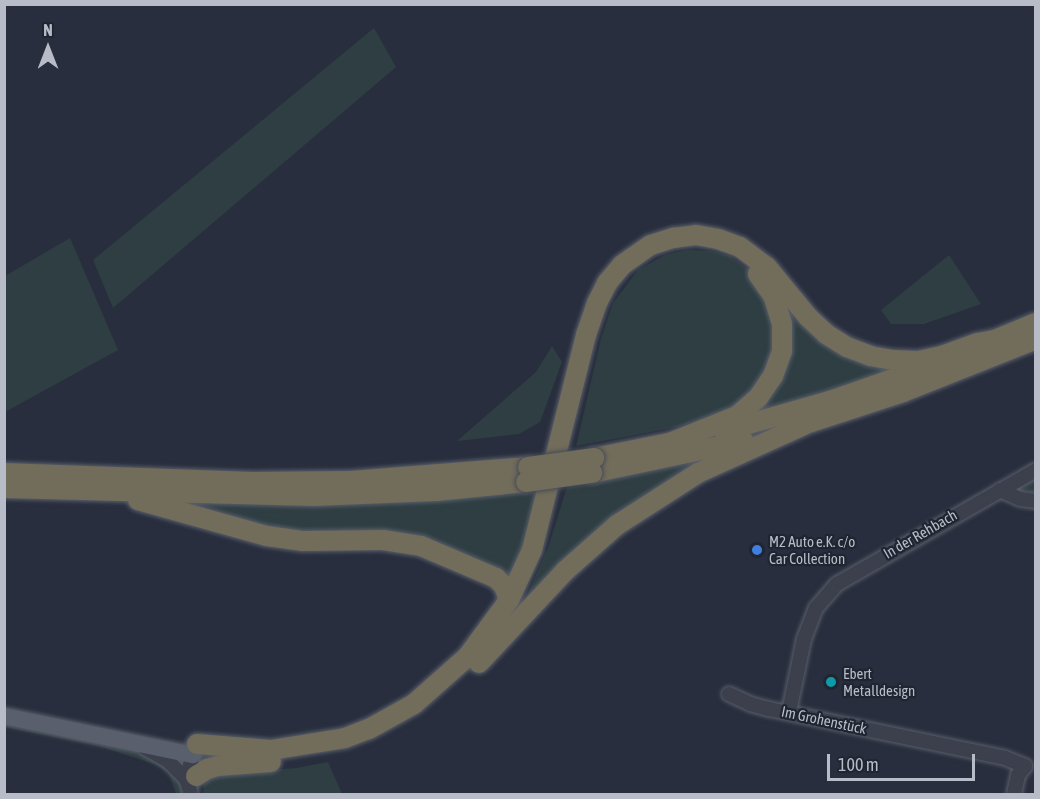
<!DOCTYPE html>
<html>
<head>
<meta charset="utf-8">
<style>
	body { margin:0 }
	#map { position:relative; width:1040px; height:799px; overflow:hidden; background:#282e3d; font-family:"Asap Condensed",sans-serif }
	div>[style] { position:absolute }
	.green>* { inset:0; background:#2e3e42 }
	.roads { filter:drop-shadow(0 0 2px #595e6b) drop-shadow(0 0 2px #595e6b) }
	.minor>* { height:14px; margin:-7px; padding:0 7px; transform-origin:7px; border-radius:7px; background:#3c404d }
	.major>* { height:16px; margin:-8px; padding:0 8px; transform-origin:8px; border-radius:8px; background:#5a5f6d }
	.highway>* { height:20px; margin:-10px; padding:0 10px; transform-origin:10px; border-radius:10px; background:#726c5a }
	.bridges { filter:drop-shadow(0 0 2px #464b58) drop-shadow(0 0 2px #464b58) }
	.highway-bridge>* { height:20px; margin:-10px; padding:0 10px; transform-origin:10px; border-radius:10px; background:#726c5a }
	.dots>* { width:16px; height:16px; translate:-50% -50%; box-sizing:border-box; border:3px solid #202532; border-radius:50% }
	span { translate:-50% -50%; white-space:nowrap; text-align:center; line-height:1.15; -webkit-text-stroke:4.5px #202532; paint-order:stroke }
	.street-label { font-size:15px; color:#b8bcc8 }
	.poi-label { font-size:15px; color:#b8bcc8 }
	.left { translate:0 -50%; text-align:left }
	.frame { position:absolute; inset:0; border:6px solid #b8bcc8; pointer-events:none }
	.north { position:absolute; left:18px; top:18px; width:60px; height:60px; -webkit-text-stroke:4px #202532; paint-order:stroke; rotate:0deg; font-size:16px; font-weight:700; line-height:24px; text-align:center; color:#b8bcc8 }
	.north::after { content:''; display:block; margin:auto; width:21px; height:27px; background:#b8bcc8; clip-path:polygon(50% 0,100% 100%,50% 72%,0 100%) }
	.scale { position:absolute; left:827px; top:754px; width:148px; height:27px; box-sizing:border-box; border:3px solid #b8bcc8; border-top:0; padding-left:8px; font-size:18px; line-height:21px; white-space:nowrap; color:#b8bcc8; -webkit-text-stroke:4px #202532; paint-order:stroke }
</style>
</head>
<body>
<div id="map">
	<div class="green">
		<div style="clip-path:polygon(374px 28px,396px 67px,113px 308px,93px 260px)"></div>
		<div style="clip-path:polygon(70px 238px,118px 350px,5px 412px,5px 276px)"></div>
		<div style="clip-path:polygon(687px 250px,711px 251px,730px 256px,756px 275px,780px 333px,756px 395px,704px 422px,576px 446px,601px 339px,613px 303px,638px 270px,665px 255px)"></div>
		<div style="clip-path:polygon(949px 255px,981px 304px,924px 324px,891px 324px,881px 310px)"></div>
		<div style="clip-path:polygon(780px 298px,814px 327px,916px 362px,768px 412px,746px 414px,766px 395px)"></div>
		<div style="clip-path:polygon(552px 346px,562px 362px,540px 422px,519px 434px,457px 441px,536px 372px)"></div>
		<div style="clip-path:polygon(722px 451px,719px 458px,522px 607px,548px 548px,566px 490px,573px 481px)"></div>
		<div style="clip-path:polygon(1030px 477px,1035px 479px,1035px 493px,1013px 490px)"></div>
		<div style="clip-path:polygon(548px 487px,511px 588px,459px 556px,299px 535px,153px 497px)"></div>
		<div style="clip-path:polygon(4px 720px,133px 751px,157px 759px,174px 772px,184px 794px,176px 794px,169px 774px,157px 765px,99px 746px,5px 727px)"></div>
		<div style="clip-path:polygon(328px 762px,342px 794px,203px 794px,204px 782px,208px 775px,296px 768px)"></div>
	</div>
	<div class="roads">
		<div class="minor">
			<div style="left:1000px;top:490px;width:22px;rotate:24deg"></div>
			<div style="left:1020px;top:499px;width:16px;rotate:7deg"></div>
			<div style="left:729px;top:694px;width:23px;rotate:25deg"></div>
			<div style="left:750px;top:704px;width:20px;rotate:15deg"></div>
			<div style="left:769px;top:709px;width:241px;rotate:11.7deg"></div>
			<div style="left:1005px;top:758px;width:22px;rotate:22deg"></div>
			<div style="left:789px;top:712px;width:75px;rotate:-78.4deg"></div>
			<div style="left:804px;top:639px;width:33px;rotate:-69deg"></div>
			<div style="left:816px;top:608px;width:32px;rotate:-49deg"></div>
			<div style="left:837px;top:584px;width:229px;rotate:-29.8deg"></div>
			<div style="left:145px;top:748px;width:25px;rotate:29deg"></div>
			<div style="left:167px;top:760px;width:27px;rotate:45deg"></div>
			<div style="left:191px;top:794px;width:16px;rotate:-108deg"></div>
			<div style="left:186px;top:779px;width:25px;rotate:-74deg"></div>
			<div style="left:1014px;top:794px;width:19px;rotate:-78deg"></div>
			<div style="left:1018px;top:775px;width:11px;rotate:-52deg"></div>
		</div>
		<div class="major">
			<div style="left:4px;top:716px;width:193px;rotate:11.7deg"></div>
			<div style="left:193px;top:755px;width:12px;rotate:-70deg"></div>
		</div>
		<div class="highway">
			<div style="left:983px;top:345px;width:57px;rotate:-22.5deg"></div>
			<div style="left:793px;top:428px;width:116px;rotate:-18.1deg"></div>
			<div style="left:903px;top:392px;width:143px;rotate:-21.7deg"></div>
			<div style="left:724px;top:431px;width:113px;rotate:-15.9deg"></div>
			<div style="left:833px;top:400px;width:103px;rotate:-19.3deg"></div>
			<div style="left:667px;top:444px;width:75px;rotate:-21.8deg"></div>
			<div style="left:737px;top:416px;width:28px;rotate:-41deg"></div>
			<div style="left:758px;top:398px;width:27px;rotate:-56deg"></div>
			<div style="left:773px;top:376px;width:27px;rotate:-70deg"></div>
			<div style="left:782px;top:351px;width:27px;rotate:-90deg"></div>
			<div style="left:782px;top:324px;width:28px;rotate:-107deg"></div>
			<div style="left:774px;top:297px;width:28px;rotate:-125deg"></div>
			<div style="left:594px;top:458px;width:86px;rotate:-11.4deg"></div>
			<div style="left:4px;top:473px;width:248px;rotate:2.1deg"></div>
			<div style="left:252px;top:482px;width:99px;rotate:-0.6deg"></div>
			<div style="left:351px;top:481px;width:178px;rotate:-4.5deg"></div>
			<div style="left:592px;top:473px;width:155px;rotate:-11.9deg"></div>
			<div style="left:4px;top:488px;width:310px;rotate:1.5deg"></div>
			<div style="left:314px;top:496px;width:122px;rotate:-2.3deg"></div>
			<div style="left:436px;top:491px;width:90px;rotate:-5.7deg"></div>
			<div style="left:138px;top:500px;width:134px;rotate:15.6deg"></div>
			<div style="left:267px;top:536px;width:35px;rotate:8deg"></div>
			<div style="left:302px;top:541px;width:81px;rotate:-0.7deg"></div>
			<div style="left:383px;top:540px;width:38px;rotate:9deg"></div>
			<div style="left:421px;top:546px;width:82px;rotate:23.1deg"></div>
			<div style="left:496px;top:578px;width:11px;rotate:45deg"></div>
			<div style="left:504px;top:586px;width:15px;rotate:70deg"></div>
			<div style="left:479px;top:663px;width:126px;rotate:-46.9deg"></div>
			<div style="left:565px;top:571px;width:69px;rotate:-41.5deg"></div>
			<div style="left:617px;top:525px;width:96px;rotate:-32.7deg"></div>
			<div style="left:698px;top:473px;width:116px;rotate:-24.4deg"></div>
			<div style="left:197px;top:744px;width:74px;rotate:4.6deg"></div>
			<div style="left:271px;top:750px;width:75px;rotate:-9.2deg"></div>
			<div style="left:345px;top:738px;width:26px;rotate:-21deg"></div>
			<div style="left:369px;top:729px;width:51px;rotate:-29.1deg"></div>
			<div style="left:414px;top:704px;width:72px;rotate:-41.6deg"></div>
			<div style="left:468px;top:656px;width:69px;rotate:-53.8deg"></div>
			<div style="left:509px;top:600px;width:55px;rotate:-65.3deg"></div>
			<div style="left:532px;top:550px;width:222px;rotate:-75.9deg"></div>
			<div style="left:586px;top:335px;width:34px;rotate:-71deg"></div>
			<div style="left:597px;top:303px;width:22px;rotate:-63deg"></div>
			<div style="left:607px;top:283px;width:23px;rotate:-50deg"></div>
			<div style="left:622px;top:265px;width:35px;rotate:-35deg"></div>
			<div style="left:651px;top:245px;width:23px;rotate:-18deg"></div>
			<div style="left:673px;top:238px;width:23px;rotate:-7deg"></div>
			<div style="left:696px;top:235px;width:22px;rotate:10deg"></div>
			<div style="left:718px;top:239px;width:23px;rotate:20deg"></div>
			<div style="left:740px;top:247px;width:34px;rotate:37deg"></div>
			<div style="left:767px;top:267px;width:65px;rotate:50.6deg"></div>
			<div style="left:808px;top:317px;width:25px;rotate:43deg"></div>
			<div style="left:826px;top:334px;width:25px;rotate:32deg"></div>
			<div style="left:847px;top:347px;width:25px;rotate:21deg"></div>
			<div style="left:870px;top:356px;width:23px;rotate:10deg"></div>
			<div style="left:893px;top:360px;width:25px;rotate:2deg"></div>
			<div style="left:918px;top:361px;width:25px;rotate:-12deg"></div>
			<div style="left:942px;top:356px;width:38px;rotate:-20deg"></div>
			<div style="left:978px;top:343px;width:16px;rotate:-11deg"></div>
			<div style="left:196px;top:776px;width:13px;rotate:-32deg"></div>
			<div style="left:207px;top:769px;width:11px;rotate:-15deg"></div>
			<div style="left:218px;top:766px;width:53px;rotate:-4.3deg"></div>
		</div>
	</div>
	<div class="bridges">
		<div class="highway-bridge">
			<div style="left:528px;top:467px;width:67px;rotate:-7.8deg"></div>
			<div style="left:526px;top:482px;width:67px;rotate:-7.8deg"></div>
		</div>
	</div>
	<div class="dots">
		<div style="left:757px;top:550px;background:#3f7fe0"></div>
		<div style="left:831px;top:682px;background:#0f9aa8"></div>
	</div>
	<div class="street-label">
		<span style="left:920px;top:534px;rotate:-30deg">In der Rehbach</span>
		<span style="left:824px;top:720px;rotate:12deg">Im Grohenstück</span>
	</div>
	<div class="poi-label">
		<span class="left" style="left:769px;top:550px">M2 Auto e.K. c/o<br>Car Collection</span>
		<span class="left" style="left:843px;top:682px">Ebert<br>Metalldesign</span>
	</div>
	<div class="frame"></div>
	<div class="north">N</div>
	<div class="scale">100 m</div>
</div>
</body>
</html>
